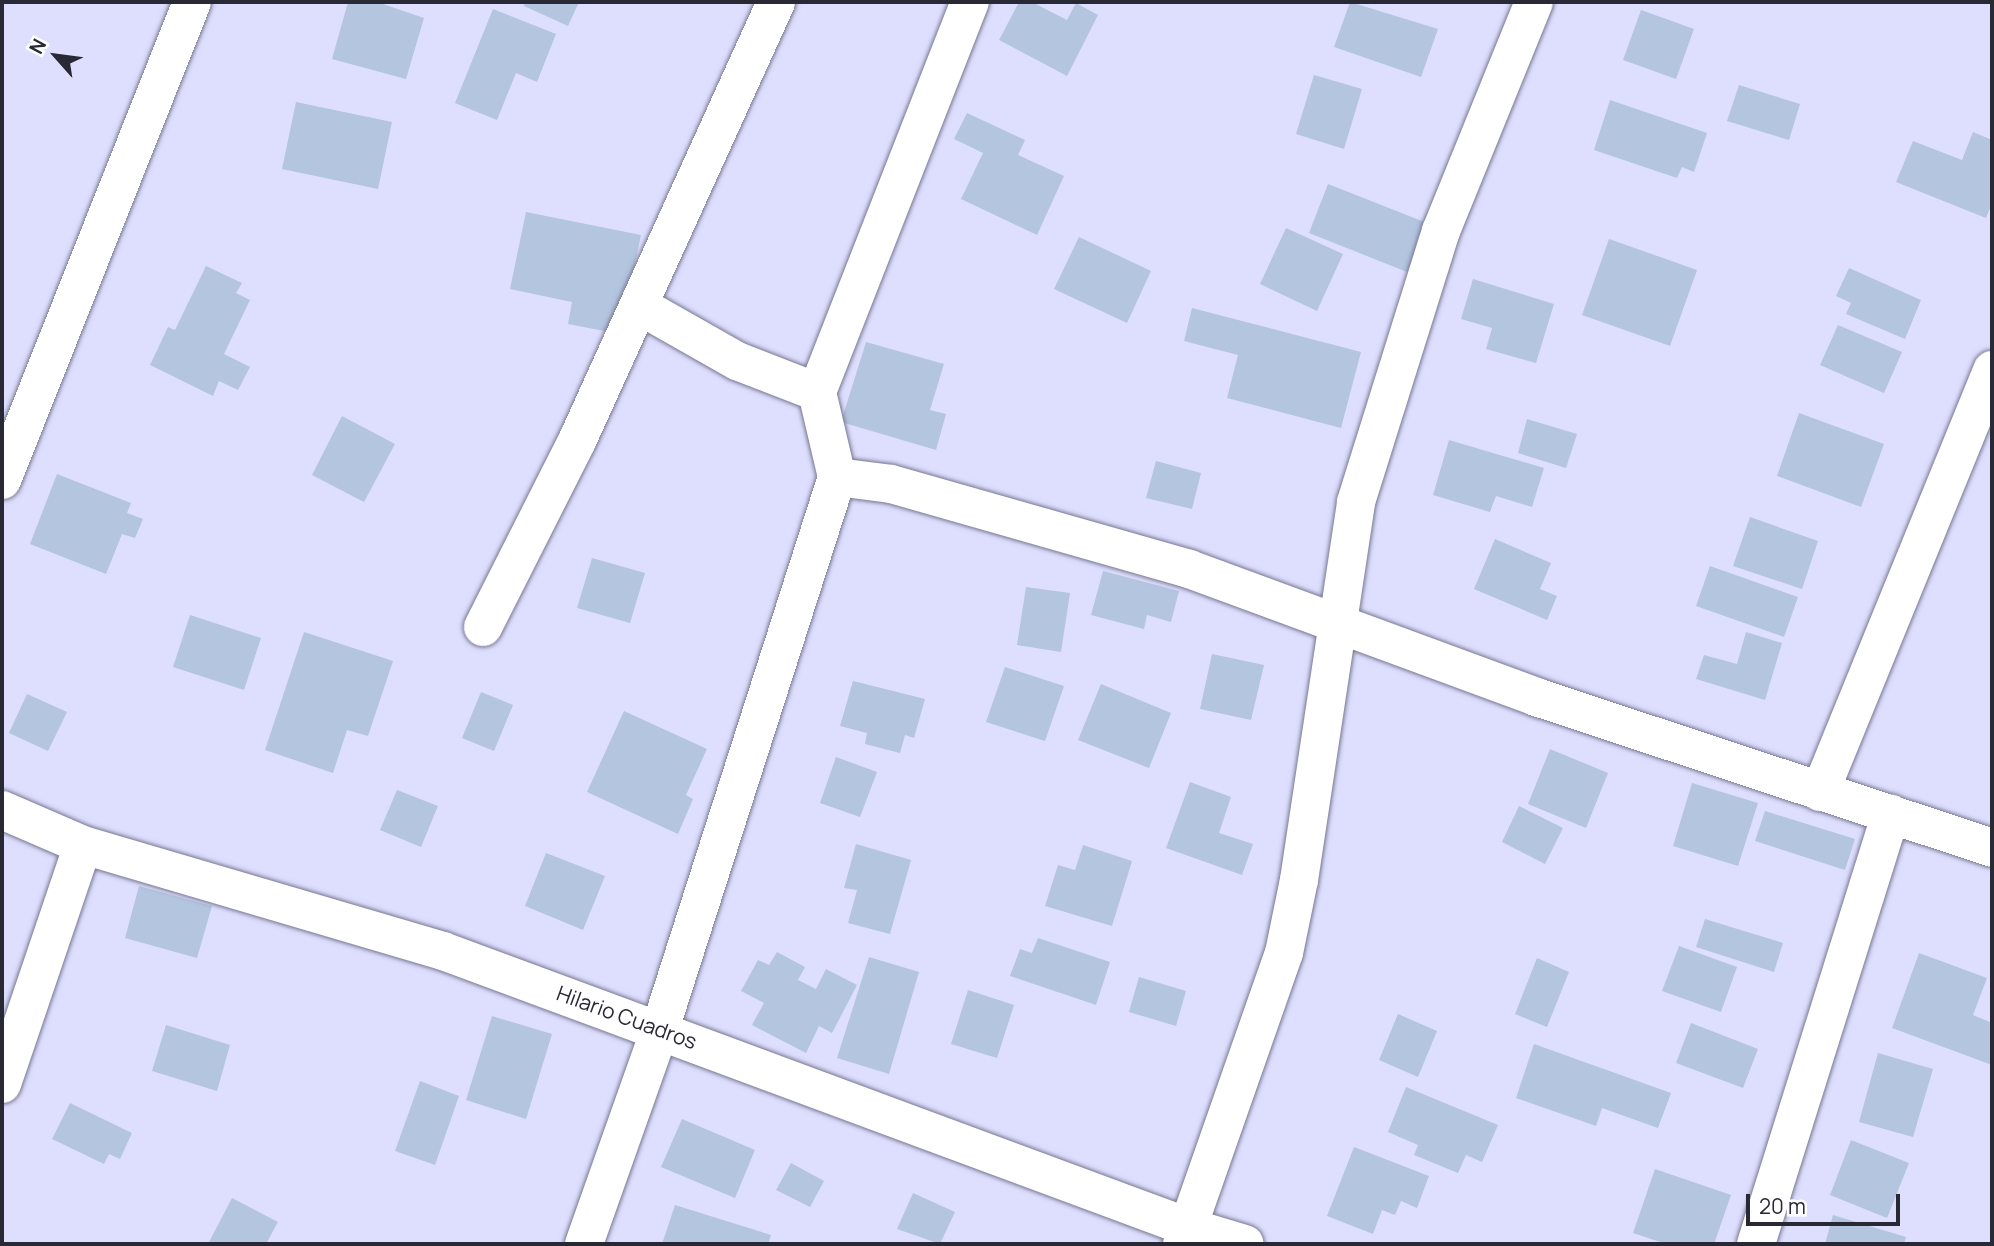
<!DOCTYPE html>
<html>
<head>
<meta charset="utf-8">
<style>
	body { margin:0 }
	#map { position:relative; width:1994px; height:1246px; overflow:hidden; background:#dedffe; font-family:Manrope,sans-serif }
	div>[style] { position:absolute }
	.building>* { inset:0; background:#b3c5df }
	.roads { filter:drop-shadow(0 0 2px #777792) drop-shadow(0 0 2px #777792) }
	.street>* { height:38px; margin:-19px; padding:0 19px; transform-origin:19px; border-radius:19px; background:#fff }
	span { translate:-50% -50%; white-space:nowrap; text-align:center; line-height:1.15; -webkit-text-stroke:7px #fff; paint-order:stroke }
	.street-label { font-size:21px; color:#292935 }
	.frame { position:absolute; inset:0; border:4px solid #292935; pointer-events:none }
	.north { position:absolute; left:21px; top:21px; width:70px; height:70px; -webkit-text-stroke:5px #fff; paint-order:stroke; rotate:298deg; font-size:19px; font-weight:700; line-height:28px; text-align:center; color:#292935 }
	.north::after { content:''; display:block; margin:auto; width:24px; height:32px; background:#292935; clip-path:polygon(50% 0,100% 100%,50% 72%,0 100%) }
	.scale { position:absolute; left:1746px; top:1194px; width:154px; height:32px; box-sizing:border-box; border:4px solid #292935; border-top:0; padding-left:9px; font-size:21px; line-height:24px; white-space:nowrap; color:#292935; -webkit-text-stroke:5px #fff; paint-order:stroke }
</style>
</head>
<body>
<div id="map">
	<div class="building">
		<div style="clip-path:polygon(348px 2px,377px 2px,424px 18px,406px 79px,332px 59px)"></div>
		<div style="clip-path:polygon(525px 2px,579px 2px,568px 26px,524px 6px)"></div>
		<div style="clip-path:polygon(1019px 2px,1032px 2px,1067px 20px,1076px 3px,1098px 15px,1067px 76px,999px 40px)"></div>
		<div style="clip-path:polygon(1350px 2px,1438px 29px,1421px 77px,1334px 47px)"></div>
		<div style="clip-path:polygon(493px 9px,556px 34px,537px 82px,516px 73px,497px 120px,455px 103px)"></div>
		<div style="clip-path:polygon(1641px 10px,1694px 29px,1676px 79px,1623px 60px)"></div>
		<div style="clip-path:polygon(1314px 75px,1362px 89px,1344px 149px,1296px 134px)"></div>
		<div style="clip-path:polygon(1739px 85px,1800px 104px,1789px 140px,1727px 121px)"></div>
		<div style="clip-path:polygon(1610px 100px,1707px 133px,1694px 172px,1682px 167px,1677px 178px,1594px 150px)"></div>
		<div style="clip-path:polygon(296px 102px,392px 122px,378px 189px,282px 169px)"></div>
		<div style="clip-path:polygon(967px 113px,1025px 140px,1018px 155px,1064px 176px,1037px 235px,961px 199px,983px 153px,954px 139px)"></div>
		<div style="clip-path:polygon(1973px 132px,1992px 140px,1992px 203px,1986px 218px,1896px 182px,1913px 141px,1962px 160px)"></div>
		<div style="clip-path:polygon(1328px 184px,1427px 223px,1407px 272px,1309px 233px)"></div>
		<div style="clip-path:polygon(526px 212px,641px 235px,620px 334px,568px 324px,572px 302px,510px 289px)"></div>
		<div style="clip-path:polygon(1286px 228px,1343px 254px,1317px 311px,1260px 284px)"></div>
		<div style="clip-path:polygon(1079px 237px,1151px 271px,1127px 323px,1054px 289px)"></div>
		<div style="clip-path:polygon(1609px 239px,1697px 270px,1670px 346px,1582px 315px)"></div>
		<div style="clip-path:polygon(206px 266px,242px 283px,236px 293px,250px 300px,224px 354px,250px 367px,238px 390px,219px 381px,213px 396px,150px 365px,168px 327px,175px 330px)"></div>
		<div style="clip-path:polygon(1849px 268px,1921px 300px,1905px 339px,1846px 314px,1851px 303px,1836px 296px)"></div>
		<div style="clip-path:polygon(1473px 279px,1554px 304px,1536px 363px,1486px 349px,1492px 328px,1461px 319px)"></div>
		<div style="clip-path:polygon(1192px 308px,1361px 352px,1341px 428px,1227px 398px,1238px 355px,1184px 341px)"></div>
		<div style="clip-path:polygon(1838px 325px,1902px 352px,1884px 393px,1820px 365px)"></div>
		<div style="clip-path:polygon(866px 342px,944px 364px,930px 410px,946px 414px,936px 450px,841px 422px)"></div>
		<div style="clip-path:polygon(1799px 413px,1884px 444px,1861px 507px,1777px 476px)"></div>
		<div style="clip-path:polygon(342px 416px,395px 444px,364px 502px,312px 475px)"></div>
		<div style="clip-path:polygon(1527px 419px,1577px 434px,1566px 468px,1518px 453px)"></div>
		<div style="clip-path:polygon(1449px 440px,1544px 468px,1532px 507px,1496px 496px,1490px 512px,1433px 495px)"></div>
		<div style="clip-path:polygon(1156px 461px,1201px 473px,1192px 509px,1146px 498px)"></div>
		<div style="clip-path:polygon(57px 474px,131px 503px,127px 513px,143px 519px,135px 538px,122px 534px,106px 574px,30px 544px)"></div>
		<div style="clip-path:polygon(1750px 517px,1818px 541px,1802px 589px,1733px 566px)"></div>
		<div style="clip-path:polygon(1495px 539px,1551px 563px,1540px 589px,1557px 596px,1547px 620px,1474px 589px)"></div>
		<div style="clip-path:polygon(592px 558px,645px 573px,630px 623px,577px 608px)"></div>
		<div style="clip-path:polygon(1710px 566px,1798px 597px,1784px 637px,1696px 606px)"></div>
		<div style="clip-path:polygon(1103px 571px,1179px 591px,1171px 622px,1147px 615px,1144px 629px,1091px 615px)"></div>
		<div style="clip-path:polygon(1026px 587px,1070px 593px,1061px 652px,1017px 645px)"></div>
		<div style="clip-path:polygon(190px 615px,261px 638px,244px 690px,173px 667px)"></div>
		<div style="clip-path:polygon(304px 632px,393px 661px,368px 736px,347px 730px,333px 773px,265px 750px)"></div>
		<div style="clip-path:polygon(1746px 632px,1782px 643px,1765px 700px,1696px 679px,1704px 655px,1737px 664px)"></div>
		<div style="clip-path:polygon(1212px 654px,1264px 665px,1251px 720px,1200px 709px)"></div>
		<div style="clip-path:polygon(1005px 667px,1064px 686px,1045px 741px,986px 722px)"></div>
		<div style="clip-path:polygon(853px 681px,925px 699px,914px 738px,905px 735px,900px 753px,865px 744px,867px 733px,840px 726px)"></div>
		<div style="clip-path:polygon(1101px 684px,1171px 713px,1149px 768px,1078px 740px)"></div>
		<div style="clip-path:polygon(481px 692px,513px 705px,494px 751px,462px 738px)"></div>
		<div style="clip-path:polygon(27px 694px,67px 712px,48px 751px,9px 733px)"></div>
		<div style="clip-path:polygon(624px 711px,707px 749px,686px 795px,693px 799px,678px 834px,587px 792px)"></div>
		<div style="clip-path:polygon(1550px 749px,1608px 773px,1586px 828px,1528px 804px)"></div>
		<div style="clip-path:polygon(836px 757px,877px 772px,860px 817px,820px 803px)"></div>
		<div style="clip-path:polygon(1190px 782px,1231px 797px,1219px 833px,1253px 844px,1242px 875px,1166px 848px)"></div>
		<div style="clip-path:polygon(1692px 783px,1758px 803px,1738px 866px,1673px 846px)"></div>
		<div style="clip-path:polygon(397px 790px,438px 806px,421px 847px,380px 830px)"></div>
		<div style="clip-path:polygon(1519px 806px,1563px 828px,1545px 864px,1502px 842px)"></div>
		<div style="clip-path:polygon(1765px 811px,1855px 839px,1845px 870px,1755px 841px)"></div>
		<div style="clip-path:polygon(856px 844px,911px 860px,890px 934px,848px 923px,857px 890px,844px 888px)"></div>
		<div style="clip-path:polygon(1083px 845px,1132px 861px,1112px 926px,1045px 906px,1058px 865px,1075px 870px)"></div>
		<div style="clip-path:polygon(546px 853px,605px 876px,583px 930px,525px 906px)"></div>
		<div style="clip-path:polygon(139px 886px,212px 906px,197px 958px,125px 938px)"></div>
		<div style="clip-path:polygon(1705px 919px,1783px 943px,1774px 972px,1696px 947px)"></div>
		<div style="clip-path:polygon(1038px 938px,1110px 962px,1096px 1005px,1010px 976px,1020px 949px,1032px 953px)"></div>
		<div style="clip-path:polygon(1679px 946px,1737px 967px,1721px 1012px,1662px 991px)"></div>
		<div style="clip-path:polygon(777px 952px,805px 967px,798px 980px,816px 989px,826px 969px,857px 985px,832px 1033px,819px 1026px,806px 1053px,752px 1025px,764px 1003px,741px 991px,758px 960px,769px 965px)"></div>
		<div style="clip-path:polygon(1919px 953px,1987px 978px,1973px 1015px,1992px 1023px,1992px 1065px,1892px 1028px)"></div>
		<div style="clip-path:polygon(869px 957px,919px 972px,889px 1074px,837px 1058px)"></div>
		<div style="clip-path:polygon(1537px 958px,1569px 972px,1547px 1027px,1515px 1014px)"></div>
		<div style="clip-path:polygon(1139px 977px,1186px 991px,1176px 1026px,1129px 1012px)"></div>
		<div style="clip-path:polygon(968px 990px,1014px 1005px,997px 1058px,951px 1044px)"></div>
		<div style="clip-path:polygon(1398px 1014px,1437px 1031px,1418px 1077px,1379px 1060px)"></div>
		<div style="clip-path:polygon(492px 1016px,552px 1034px,526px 1119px,466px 1100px)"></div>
		<div style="clip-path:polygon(1691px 1023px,1758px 1049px,1743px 1088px,1676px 1063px)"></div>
		<div style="clip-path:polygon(166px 1025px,230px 1045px,217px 1091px,152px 1071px)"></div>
		<div style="clip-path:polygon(1534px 1044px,1671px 1093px,1658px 1128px,1602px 1108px,1596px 1126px,1516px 1098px)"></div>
		<div style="clip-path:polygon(1878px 1053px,1933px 1069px,1913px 1137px,1859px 1122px)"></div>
		<div style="clip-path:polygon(420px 1081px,459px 1096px,435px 1165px,395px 1151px)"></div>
		<div style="clip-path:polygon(1406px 1087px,1498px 1125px,1482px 1162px,1466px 1155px,1458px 1173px,1414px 1155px,1418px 1145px,1388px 1132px)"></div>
		<div style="clip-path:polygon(70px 1103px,132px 1133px,120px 1159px,109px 1154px,104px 1164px,52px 1139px)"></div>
		<div style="clip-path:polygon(682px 1119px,755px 1150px,735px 1198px,661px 1167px)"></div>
		<div style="clip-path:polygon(1851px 1140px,1909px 1163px,1887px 1218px,1830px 1195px)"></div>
		<div style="clip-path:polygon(1354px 1147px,1429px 1176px,1417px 1208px,1401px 1201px,1395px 1215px,1382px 1210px,1373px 1234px,1327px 1216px)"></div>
		<div style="clip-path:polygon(791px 1163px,824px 1181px,810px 1207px,776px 1190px)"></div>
		<div style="clip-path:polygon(1655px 1169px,1731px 1195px,1714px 1244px,1666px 1244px,1633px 1233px)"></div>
		<div style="clip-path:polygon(913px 1193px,955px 1212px,940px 1244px,897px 1229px)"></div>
		<div style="clip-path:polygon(232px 1198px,278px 1222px,266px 1244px,208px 1244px)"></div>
		<div style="clip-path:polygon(675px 1205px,771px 1235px,768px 1244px,662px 1244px)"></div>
		<div style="clip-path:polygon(1833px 1215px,1906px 1237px,1904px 1244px,1825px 1244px)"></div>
	</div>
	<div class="roads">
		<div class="street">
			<div style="left:640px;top:306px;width:112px;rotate:29.6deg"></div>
			<div style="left:737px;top:361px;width:86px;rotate:21.2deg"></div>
			<div style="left:817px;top:392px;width:87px;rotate:76.8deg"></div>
			<div style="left:837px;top:477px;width:54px;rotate:7.4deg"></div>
			<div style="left:891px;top:484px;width:310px;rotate:15.9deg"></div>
			<div style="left:1189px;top:569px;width:370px;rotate:20.2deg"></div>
			<div style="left:1536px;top:697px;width:480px;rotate:18.3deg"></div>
			<div style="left:817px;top:392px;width:419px;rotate:-68.6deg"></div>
			<div style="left:2px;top:480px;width:514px;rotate:-68.32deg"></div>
			<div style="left:483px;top:627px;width:208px;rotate:-63.2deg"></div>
			<div style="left:577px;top:441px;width:482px;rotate:-65.6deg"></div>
			<div style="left:1820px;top:792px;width:456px;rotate:-67.8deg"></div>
			<div style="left:2px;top:810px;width:88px;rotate:23.4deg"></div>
			<div style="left:83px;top:845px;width:375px;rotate:16.4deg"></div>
			<div style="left:443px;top:951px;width:794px;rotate:20.33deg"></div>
			<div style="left:1188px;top:1227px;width:59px;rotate:16.6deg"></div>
			<div style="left:2px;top:1084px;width:252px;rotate:-71.3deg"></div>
			<div style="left:584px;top:1244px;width:228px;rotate:-70.5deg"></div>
			<div style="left:660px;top:1029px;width:580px;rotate:-72.22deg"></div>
			<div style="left:1182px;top:1244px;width:308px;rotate:-70.7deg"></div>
			<div style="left:1284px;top:953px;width:75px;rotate:-78.4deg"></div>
			<div style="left:1299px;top:880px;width:382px;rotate:-81.4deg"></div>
			<div style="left:1356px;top:502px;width:284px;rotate:-72.6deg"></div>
			<div style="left:1441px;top:231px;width:247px;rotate:-67.9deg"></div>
			<div style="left:1756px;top:1244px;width:451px;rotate:-72.6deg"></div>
		</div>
	</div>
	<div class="street-label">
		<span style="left:627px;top:1017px;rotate:20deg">Hilario Cuadros</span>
	</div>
	<div class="frame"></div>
	<div class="north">N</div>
	<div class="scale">20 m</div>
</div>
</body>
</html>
